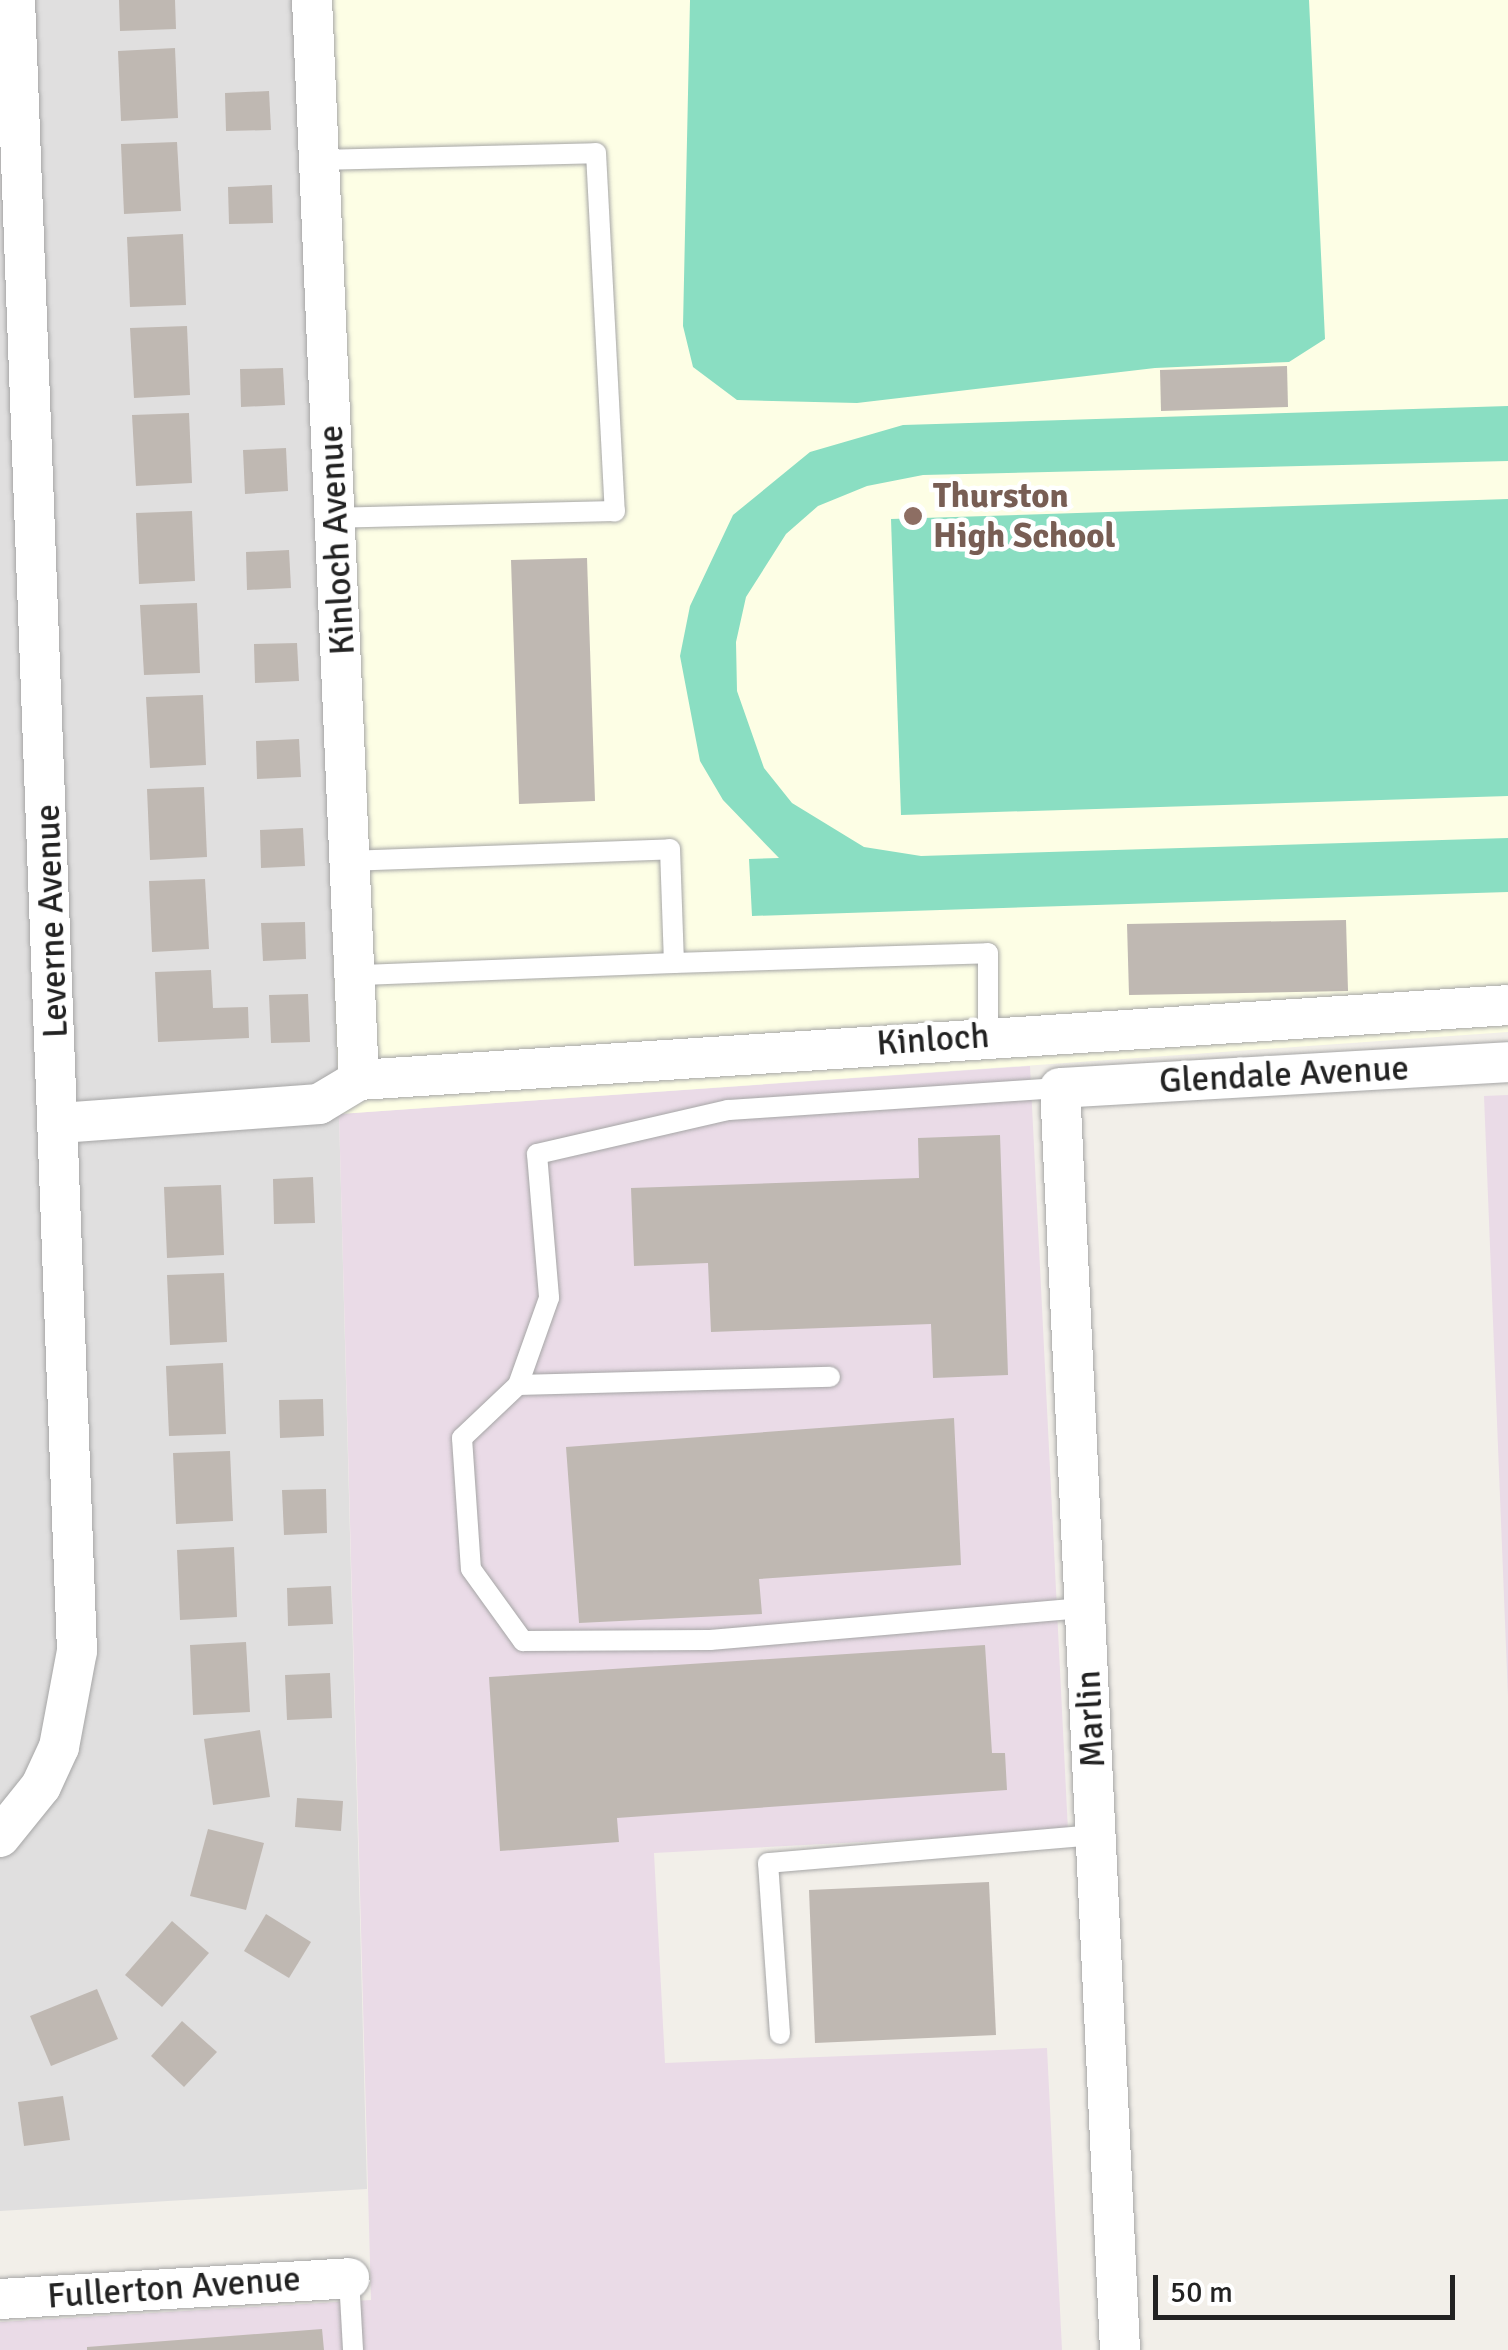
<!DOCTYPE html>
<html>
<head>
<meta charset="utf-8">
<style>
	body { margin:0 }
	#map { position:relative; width:1508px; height:2350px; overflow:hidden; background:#f2efe9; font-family:Signika,sans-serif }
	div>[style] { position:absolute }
	.residential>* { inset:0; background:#e0dfdf }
	.industrial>* { inset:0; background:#eadbe7 }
	.education>* { inset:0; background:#fdfee5 }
	.pitch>* { inset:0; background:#8adec2 }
	.building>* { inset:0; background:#bfb8b2 }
	.roads { filter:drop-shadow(0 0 2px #a6a6a6) drop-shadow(0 0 2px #a6a6a6) }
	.lane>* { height:20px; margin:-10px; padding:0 10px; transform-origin:10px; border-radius:10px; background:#fff }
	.street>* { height:40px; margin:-20px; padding:0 20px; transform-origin:20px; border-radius:20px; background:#fff }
	.dots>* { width:28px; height:28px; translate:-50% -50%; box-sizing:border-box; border:5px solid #fff; border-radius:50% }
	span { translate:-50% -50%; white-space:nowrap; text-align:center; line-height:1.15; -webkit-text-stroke:9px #fff; paint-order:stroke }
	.education-label { font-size:35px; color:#785e54; font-weight:700 }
	.left { translate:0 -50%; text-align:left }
	.street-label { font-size:35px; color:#222 }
	.scale { position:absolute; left:1153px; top:2275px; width:302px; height:45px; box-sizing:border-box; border:5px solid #222; border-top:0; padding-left:12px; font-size:30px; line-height:35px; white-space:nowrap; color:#222; -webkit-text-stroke:8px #fff; paint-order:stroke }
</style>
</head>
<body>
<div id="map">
	<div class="residential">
		<div style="clip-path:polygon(0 0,299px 0,339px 1114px,367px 2189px,0 2211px)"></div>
	</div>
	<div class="industrial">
		<div style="clip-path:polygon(1030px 1066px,1068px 1831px,654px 1853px,665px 2063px,1047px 2048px,1062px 2350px,0 2350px,0 2322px,371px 2300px,339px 1114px)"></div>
		<div style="clip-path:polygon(1508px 1095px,1508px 1697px,1484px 1096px)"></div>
	</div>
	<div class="education">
		<div style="clip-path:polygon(299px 0,1508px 0,1508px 1032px,339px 1114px)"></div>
	</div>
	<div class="pitch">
		<div style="clip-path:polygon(690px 0,1309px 0,1325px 339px,1289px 362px,1155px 368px,857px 403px,737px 400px,693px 367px,683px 326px)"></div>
		<div style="clip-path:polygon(1508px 406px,1508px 461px,923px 475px,867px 486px,818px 506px,786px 534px,746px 597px,736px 642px,737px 691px,764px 768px,792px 803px,864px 847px,921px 856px,1508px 838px,1508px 892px,752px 916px,749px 859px,779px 858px,723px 800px,700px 761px,680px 656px,690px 606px,733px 515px,810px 452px,903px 425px)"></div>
		<div style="clip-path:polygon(1508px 499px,1508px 796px,901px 815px,891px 519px)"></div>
	</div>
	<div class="building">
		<div style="clip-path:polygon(119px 0,175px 0,176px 29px,120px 31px)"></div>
		<div style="clip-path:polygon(175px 48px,178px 118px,121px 121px,118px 51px)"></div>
		<div style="clip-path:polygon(269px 91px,271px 130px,226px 131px,225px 93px)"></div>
		<div style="clip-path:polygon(177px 142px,181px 211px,124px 214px,121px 144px)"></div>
		<div style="clip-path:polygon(272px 185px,273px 223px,229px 224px,228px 187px)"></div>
		<div style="clip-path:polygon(183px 234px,186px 305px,130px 307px,127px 237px)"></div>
		<div style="clip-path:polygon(187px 326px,190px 395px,134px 398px,130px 328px)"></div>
		<div style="clip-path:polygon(1287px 366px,1288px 407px,1161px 411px,1160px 370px)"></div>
		<div style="clip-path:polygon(283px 368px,285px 405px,241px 407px,240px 369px)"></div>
		<div style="clip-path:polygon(189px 413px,192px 483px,136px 486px,132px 415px)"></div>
		<div style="clip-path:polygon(286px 448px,288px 491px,245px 494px,243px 450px)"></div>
		<div style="clip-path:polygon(192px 511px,195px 581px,139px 584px,136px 513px)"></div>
		<div style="clip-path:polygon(289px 550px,291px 588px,247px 590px,246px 552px)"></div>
		<div style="clip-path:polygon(587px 558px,595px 801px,519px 804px,511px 560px)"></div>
		<div style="clip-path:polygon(197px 603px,200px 673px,144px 675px,140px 605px)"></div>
		<div style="clip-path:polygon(297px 643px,299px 681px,255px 683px,254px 644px)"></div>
		<div style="clip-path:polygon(203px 695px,206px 765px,150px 768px,146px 697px)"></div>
		<div style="clip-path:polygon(299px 739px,301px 777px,257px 779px,256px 741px)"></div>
		<div style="clip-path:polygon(204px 787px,207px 857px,150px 860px,147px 789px)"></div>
		<div style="clip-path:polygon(303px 828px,305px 866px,261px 868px,260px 830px)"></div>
		<div style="clip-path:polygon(205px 879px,209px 949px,152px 952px,149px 881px)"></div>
		<div style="clip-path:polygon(1346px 920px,1348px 991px,1129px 995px,1127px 924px)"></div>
		<div style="clip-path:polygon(305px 922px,306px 959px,263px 961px,261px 923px)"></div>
		<div style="clip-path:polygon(211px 970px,213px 1008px,248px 1007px,249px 1038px,158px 1042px,155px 972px)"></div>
		<div style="clip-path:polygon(308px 994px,310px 1042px,271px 1043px,269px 995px)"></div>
		<div style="clip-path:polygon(1000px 1135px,1008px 1375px,933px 1378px,931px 1324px,711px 1332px,708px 1263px,634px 1266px,631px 1188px,919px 1178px,918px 1138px)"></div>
		<div style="clip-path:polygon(313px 1177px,315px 1223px,274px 1224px,273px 1179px)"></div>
		<div style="clip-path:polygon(221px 1185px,224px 1255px,167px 1258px,164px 1187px)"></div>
		<div style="clip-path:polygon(224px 1273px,227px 1342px,170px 1345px,167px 1275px)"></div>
		<div style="clip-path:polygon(223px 1363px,226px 1434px,169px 1436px,166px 1366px)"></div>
		<div style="clip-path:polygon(323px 1399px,324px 1436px,280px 1438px,279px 1400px)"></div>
		<div style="clip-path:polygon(954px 1418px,961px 1565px,759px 1579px,762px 1614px,579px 1623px,566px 1447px)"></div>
		<div style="clip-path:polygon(230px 1451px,233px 1521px,176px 1524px,173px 1453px)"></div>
		<div style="clip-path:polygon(326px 1489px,327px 1533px,284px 1535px,282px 1490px)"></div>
		<div style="clip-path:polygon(234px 1547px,237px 1617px,180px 1620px,177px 1550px)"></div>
		<div style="clip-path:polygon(331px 1586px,333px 1624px,288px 1626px,287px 1588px)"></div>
		<div style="clip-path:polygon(246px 1642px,250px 1712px,193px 1715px,190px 1645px)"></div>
		<div style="clip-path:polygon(985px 1645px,992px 1753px,1005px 1753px,1007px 1790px,617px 1818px,619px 1842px,500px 1851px,489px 1677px)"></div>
		<div style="clip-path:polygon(330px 1673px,332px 1718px,287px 1720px,285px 1675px)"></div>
		<div style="clip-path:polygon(260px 1730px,270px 1797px,213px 1805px,204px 1739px)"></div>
		<div style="clip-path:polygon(297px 1798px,343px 1801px,341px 1831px,295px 1827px)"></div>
		<div style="clip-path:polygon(208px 1829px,264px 1843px,246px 1910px,190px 1896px)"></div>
		<div style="clip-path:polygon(989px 1882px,996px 2035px,815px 2043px,809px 1890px)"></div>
		<div style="clip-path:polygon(266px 1914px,311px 1942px,289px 1978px,244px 1951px)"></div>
		<div style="clip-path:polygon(172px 1921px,209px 1953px,162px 2007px,125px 1975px)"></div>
		<div style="clip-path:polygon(97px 1989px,118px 2039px,51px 2066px,30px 2016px)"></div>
		<div style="clip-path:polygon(182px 2021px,217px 2052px,184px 2087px,151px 2056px)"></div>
		<div style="clip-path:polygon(63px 2096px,70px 2140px,24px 2146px,18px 2102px)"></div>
		<div style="clip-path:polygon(322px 2329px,324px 2350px,87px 2350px,87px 2347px)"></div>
	</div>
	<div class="roads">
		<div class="lane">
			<div style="left:318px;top:160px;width:278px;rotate:-1.4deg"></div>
			<div style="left:596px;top:153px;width:359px;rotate:87deg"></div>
			<div style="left:615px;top:511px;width:278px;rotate:178.6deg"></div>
			<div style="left:350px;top:861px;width:320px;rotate:-2.1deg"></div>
			<div style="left:670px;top:849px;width:114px;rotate:88deg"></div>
			<div style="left:674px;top:963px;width:319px;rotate:177.8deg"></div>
			<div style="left:674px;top:963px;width:314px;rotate:-1.8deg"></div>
			<div style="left:988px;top:953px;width:83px;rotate:90deg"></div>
			<div style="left:1060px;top:1088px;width:333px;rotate:176.2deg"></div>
			<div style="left:728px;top:1110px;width:196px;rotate:167deg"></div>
			<div style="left:537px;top:1154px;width:144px;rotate:85.2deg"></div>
			<div style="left:549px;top:1298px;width:92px;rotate:109.6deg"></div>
			<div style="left:518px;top:1385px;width:77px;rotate:136.6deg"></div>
			<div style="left:462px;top:1438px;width:131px;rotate:86.1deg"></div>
			<div style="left:471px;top:1569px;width:89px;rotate:54.2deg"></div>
			<div style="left:523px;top:1641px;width:187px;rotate:-0.3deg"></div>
			<div style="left:710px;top:1640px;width:377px;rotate:-4.9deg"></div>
			<div style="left:518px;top:1385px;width:312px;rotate:-1.5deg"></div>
			<div style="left:780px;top:2034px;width:171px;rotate:-94deg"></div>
			<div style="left:768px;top:1863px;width:330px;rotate:-4.9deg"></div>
			<div style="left:349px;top:2278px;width:72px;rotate:86.8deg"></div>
		</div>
		<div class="street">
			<div style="left:312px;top:0;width:1081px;rotate:87.51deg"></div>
			<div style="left:60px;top:1123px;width:260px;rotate:-4.2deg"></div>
			<div style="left:319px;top:1104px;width:47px;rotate:-31deg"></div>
			<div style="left:359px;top:1080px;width:1151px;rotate:-3.73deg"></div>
			<div style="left:0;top:1837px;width:65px;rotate:-51.2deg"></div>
			<div style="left:41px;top:1786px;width:43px;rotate:-65.2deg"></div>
			<div style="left:59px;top:1747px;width:98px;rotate:-79.4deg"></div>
			<div style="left:77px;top:1651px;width:1652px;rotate:-92.15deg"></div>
			<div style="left:0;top:2299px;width:350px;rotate:-3.4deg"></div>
			<div style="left:1120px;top:2350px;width:1263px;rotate:-92.72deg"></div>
			<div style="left:1060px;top:1088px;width:449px;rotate:-3.3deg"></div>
		</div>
	</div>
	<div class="dots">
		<div style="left:913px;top:516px;background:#8d6e63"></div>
	</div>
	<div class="education-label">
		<span class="left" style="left:933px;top:516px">Thurston<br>High School</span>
	</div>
	<div class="street-label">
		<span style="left:337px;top:540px;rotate:-93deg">Kinloch Avenue</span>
		<span style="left:52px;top:921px;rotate:-92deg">Leverne Avenue</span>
		<span style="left:933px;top:1040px;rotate:-4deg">Kinloch</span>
		<span style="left:1284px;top:1075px;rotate:-3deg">Glendale Avenue</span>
		<span style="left:1091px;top:1719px;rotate:-93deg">Marlin</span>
		<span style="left:174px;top:2288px;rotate:-4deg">Fullerton Avenue</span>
	</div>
	<div class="scale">50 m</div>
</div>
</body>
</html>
